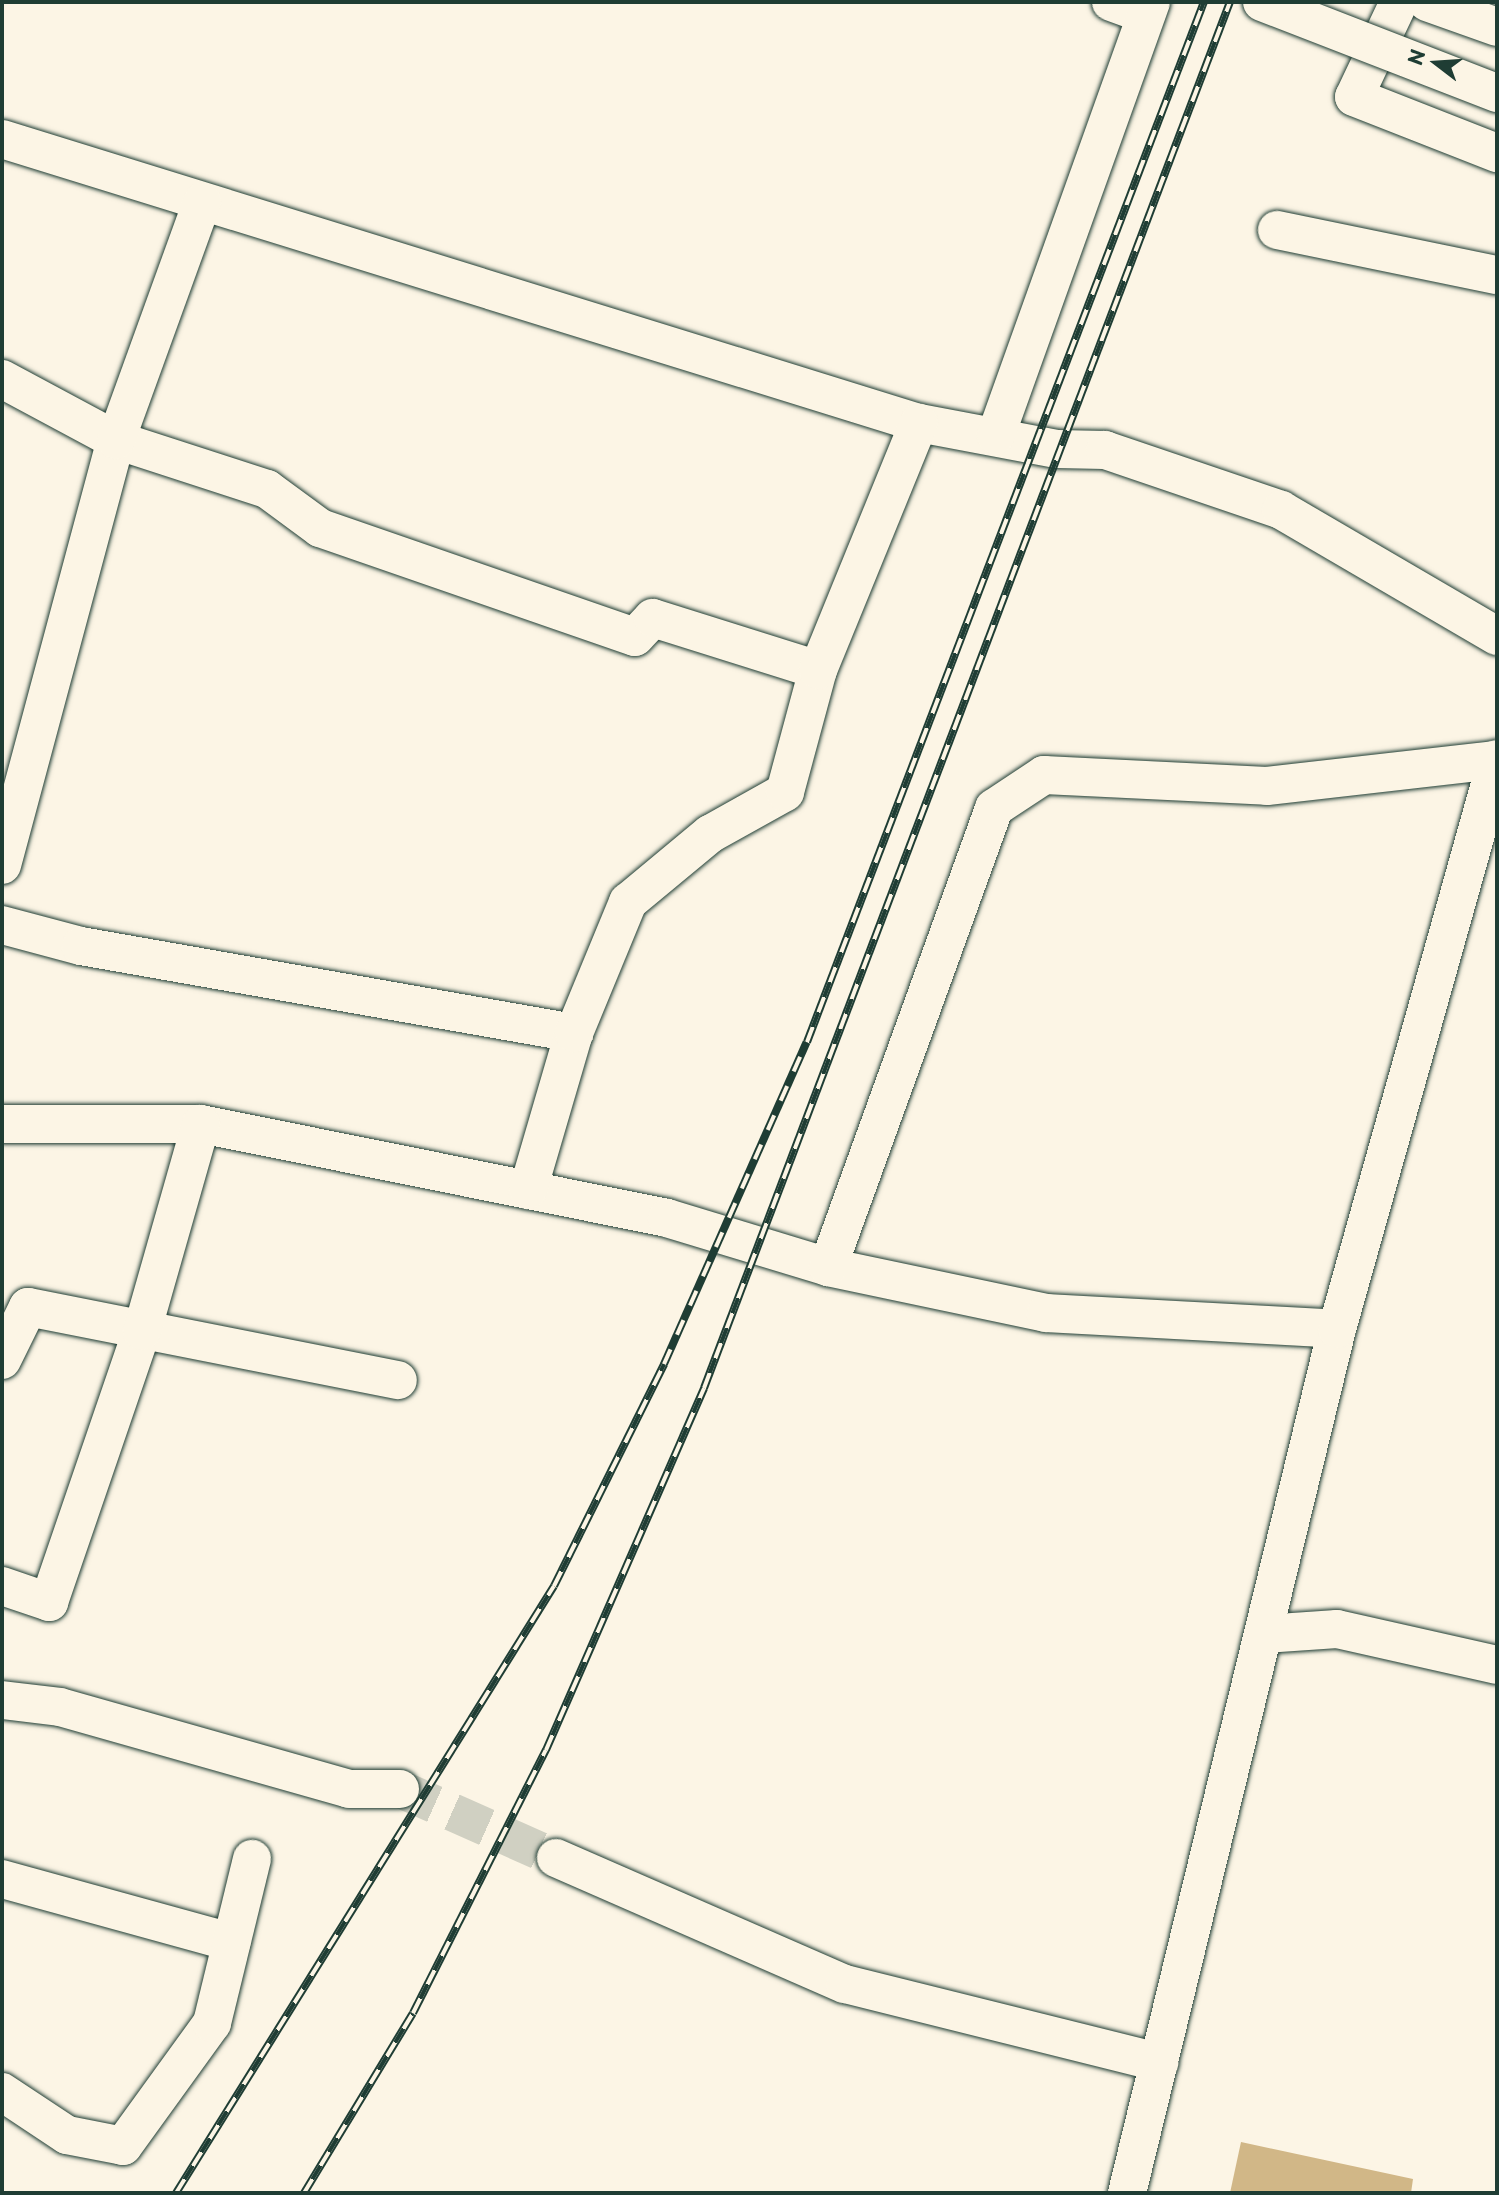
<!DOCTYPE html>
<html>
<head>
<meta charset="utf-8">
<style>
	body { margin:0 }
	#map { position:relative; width:1499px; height:2195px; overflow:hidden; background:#fcf5e5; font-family:"Playpen Sans",sans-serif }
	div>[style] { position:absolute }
	.building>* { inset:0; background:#d1b787 }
	.minor-tunnel>* { height:38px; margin-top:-19px; transform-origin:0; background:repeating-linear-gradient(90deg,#d0d0c2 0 38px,transparent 0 57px) }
	.roads { filter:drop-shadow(0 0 2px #1f3d34) drop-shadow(0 0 2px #1f3d34) }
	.minor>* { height:38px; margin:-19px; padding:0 19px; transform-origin:19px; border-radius:19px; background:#fcf5e5 }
	.rail>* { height:8px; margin-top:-4px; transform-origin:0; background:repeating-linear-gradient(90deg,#fcf5e5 0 16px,#1f3d34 0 32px); box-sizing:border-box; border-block:2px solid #1f3d34 }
	.bridges { filter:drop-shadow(0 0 2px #1f3d34) drop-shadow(0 0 2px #1f3d34) }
	.major-bridge>* { height:38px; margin:-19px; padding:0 19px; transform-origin:19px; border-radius:19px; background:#fcf5e5 }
	span { translate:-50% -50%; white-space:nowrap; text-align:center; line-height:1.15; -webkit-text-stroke:5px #fcf5e5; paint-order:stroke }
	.frame { position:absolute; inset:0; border:4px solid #1f3d34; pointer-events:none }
	.north { position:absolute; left:1401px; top:28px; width:70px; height:70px; -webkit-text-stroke:5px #fcf5e5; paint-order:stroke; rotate:287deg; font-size:19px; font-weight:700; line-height:28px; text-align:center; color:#1f3d34 }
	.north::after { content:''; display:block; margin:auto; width:24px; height:32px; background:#1f3d34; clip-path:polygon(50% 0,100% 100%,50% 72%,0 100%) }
</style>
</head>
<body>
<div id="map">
	<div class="building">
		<div style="clip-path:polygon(1241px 2142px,1413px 2179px,1411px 2193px,1230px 2193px)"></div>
	</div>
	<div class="minor-tunnel">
		<div style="left:400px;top:1789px;width:171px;rotate:23.9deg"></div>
	</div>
	<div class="roads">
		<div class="minor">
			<div style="left:1111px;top:2px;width:37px;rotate:20deg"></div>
			<div style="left:1399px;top:2px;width:105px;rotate:115.3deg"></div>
			<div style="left:1354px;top:97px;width:154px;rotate:21.4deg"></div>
			<div style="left:1427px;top:2px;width:74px;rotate:19.7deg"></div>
			<div style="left:2px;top:139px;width:960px;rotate:17.21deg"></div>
			<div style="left:919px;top:423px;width:140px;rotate:10.7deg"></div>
			<div style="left:1057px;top:449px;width:48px;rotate:1.2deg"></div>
			<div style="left:1105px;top:450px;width:186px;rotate:18.8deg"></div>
			<div style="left:1281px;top:510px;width:250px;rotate:30.3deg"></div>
			<div style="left:1277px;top:230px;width:225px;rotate:11.6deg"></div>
			<div style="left:2px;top:379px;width:129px;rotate:28.2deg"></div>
			<div style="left:116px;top:440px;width:159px;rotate:18deg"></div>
			<div style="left:267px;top:489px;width:66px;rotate:36.3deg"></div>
			<div style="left:320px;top:528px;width:333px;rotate:19.1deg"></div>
			<div style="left:635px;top:637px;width:26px;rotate:-47deg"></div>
			<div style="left:653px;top:618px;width:173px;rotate:17.5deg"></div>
			<div style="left:996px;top:435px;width:460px;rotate:-70.3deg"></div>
			<div style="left:2px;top:865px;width:440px;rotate:-75deg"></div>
			<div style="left:116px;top:440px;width:253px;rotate:-70.1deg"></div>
			<div style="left:2px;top:925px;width:82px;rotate:14.9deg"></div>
			<div style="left:81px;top:946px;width:501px;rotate:10.01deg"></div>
			<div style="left:2px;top:1124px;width:199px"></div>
			<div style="left:201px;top:1124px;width:475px;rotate:11.4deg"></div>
			<div style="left:667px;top:1218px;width:168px;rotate:16.9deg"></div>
			<div style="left:828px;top:1267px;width:223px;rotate:11.9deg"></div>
			<div style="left:1046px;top:1313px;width:291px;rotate:3.1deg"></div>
			<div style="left:528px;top:1190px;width:164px;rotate:-73.7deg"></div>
			<div style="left:574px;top:1033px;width:142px;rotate:-67.6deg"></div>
			<div style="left:628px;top:902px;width:107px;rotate:-39.7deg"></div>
			<div style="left:710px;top:834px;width:86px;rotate:-29.2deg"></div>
			<div style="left:785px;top:792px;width:126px;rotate:-74.9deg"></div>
			<div style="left:818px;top:670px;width:267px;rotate:-67.8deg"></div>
			<div style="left:828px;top:1267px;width:488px;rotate:-70.1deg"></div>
			<div style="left:994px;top:808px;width:60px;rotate:-33.4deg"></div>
			<div style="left:1044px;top:775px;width:223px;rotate:2.8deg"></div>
			<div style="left:1267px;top:786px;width:229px;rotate:-6.5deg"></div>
			<div style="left:2px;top:1360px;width:59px;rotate:-63.9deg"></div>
			<div style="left:28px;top:1307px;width:377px;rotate:11.2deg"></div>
			<div style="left:2px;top:1586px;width:50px;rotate:18.8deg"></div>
			<div style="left:49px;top:1602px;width:287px;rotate:-71.1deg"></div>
			<div style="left:142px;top:1331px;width:215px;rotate:-74.1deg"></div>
			<div style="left:1264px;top:1634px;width:73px;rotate:-3.9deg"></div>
			<div style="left:1337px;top:1629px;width:164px;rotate:12.7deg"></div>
			<div style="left:2px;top:1700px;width:58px;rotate:6.9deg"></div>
			<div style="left:60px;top:1707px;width:300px;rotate:15.8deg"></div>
			<div style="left:349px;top:1789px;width:51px"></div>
			<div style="left:556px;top:1858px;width:315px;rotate:23.6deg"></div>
			<div style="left:845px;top:1984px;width:324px;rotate:14deg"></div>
			<div style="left:2px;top:1879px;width:238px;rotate:15.4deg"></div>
			<div style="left:2px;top:2092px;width:78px;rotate:33.5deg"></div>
			<div style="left:67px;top:2135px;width:57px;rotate:11.1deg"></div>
			<div style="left:123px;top:2146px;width:152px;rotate:-54.1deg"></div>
			<div style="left:212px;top:2023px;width:169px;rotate:-76.3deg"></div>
			<div style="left:1127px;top:2193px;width:889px;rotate:-76.34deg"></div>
			<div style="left:1337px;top:1329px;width:592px;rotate:-74.32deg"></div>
		</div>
	</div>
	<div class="rail">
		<div style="left:176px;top:2193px;width:715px;rotate:-58.09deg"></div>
		<div style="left:554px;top:1586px;width:248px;rotate:-63.6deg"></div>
		<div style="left:664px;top:1364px;width:352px;rotate:-66.1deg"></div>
		<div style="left:807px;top:1042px;width:1113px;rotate:-69.11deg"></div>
		<div style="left:304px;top:2193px;width:210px;rotate:-58.8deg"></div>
		<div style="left:413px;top:2013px;width:295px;rotate:-63.2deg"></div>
		<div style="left:546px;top:1750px;width:395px;rotate:-66.4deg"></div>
		<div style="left:704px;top:1388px;width:1482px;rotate:-69.22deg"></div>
	</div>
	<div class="bridges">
		<div class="major-bridge">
			<div style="left:1262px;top:2px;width:252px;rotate:21.2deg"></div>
		</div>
	</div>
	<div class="frame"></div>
	<div class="north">N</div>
</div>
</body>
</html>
